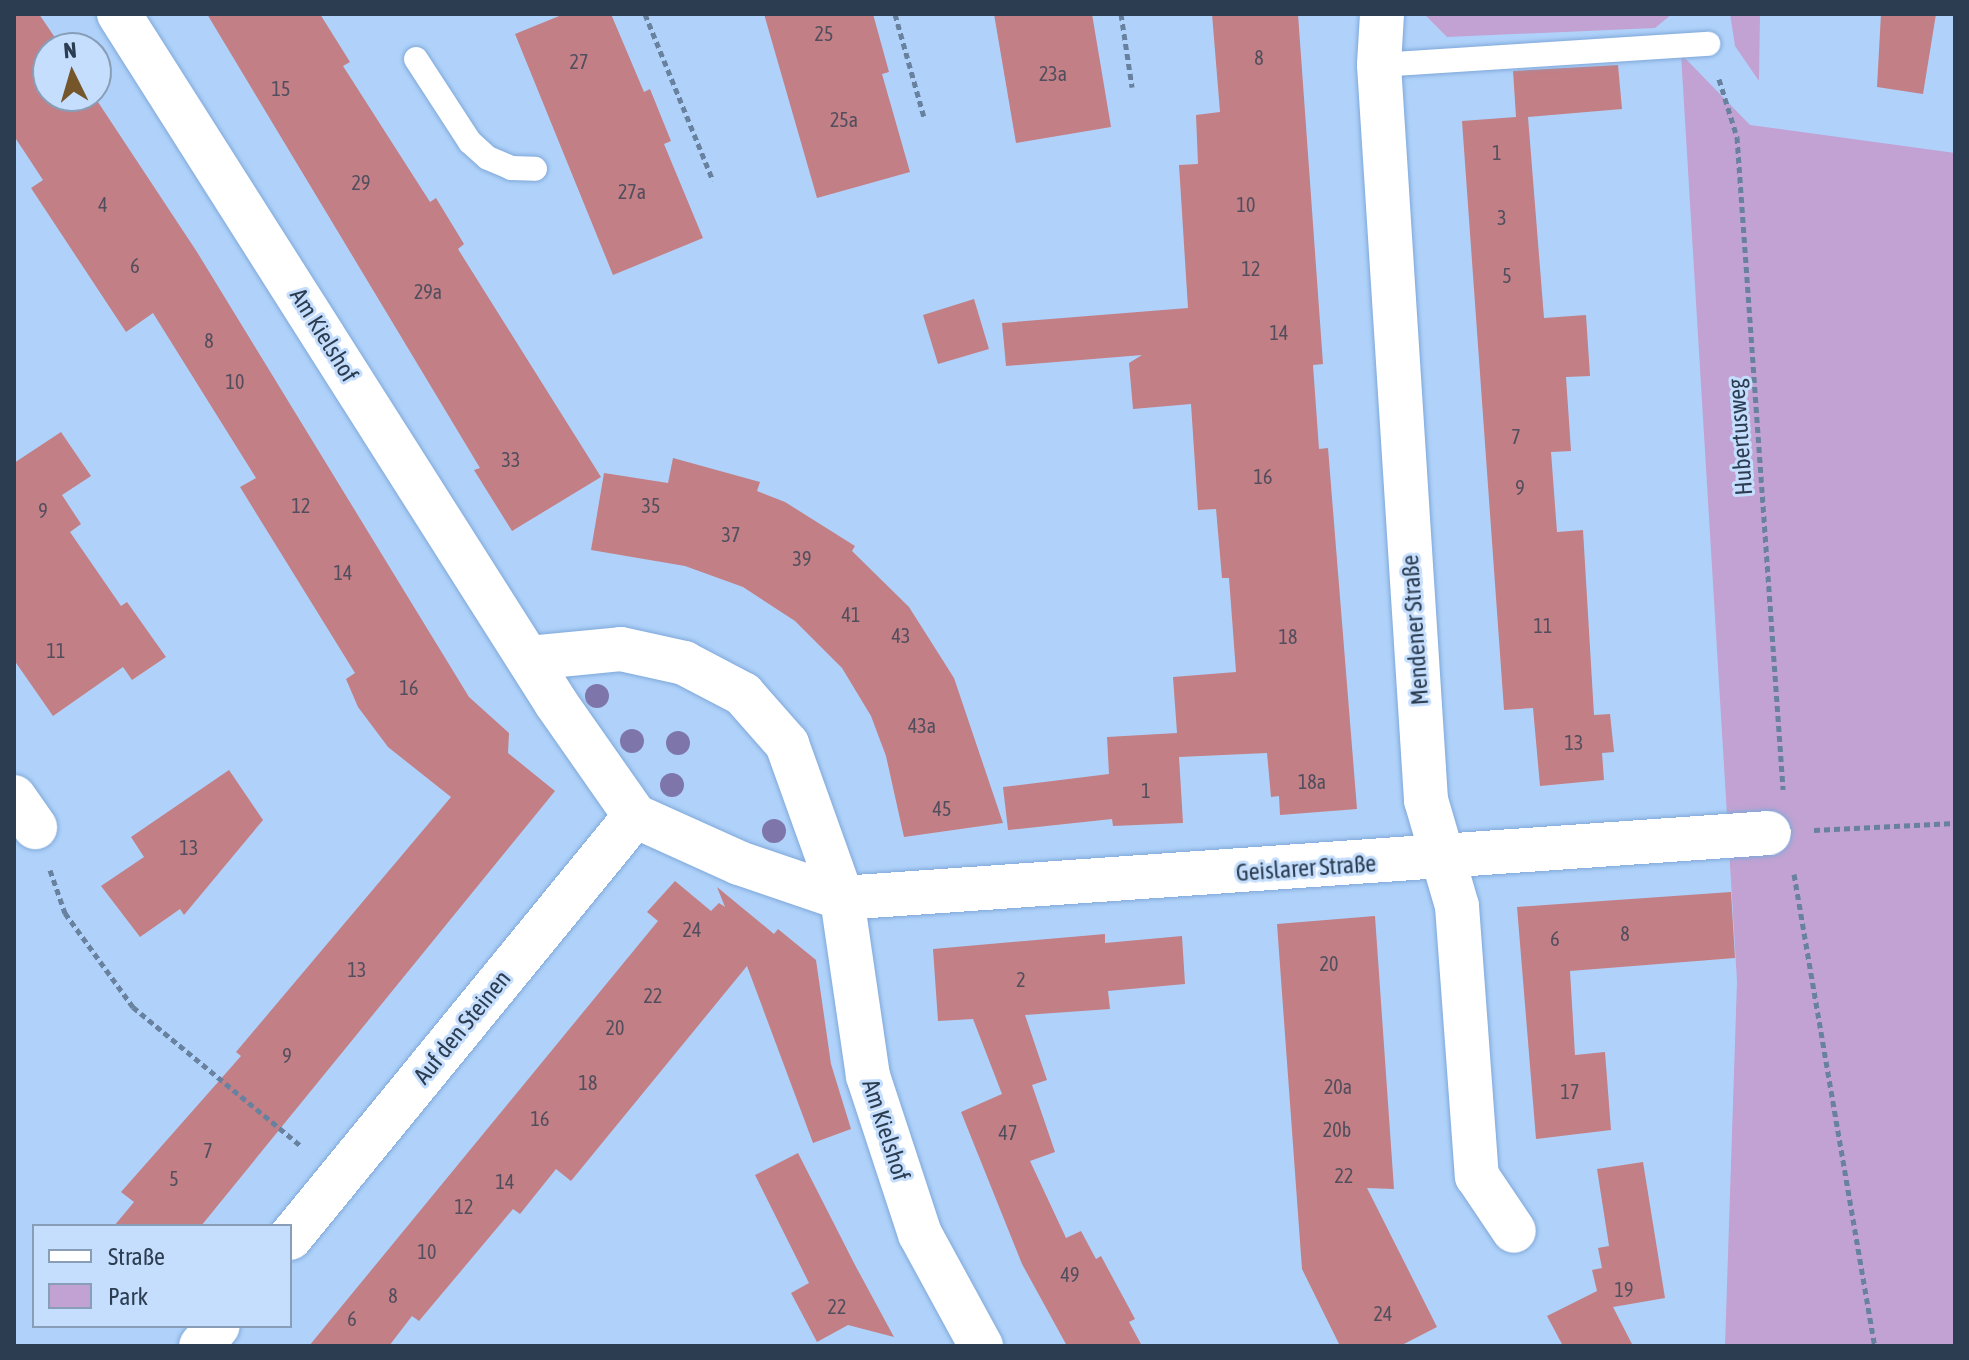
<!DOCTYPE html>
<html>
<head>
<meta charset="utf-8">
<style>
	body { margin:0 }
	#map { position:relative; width:1969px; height:1360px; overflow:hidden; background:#b0d2fa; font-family:"Asap Condensed",sans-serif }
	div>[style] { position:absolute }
	.green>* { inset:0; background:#c1a2d2 }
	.building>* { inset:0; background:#c27f85 }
	.path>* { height:5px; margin-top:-2.5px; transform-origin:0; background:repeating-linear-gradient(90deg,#68819e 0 6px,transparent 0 10px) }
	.roads { filter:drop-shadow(0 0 2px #7fa8d9) drop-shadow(0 0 2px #7fa8d9) }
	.service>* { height:24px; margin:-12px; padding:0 12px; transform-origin:12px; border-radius:12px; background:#fff }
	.minor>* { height:44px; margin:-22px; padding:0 22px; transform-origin:22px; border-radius:22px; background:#fff }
	.trees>* { width:24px; height:24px; margin:-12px; border-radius:50%; background:#7e76ab }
	span { translate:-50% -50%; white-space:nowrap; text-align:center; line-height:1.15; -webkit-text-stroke:6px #c5defd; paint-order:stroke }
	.number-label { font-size:20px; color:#524e5e }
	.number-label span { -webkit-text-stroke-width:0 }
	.street-label { font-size:24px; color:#2c3d51 }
	.frame { position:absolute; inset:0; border:16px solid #2c3d51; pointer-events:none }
	.legend { position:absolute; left:32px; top:1224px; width:260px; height:104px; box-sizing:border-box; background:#c5defd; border:2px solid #889eb8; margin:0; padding:10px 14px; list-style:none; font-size:24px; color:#2c3d51 }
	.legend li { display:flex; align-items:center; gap:16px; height:40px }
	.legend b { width:40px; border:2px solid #889eb8 }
	.north { position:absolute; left:32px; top:32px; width:80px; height:80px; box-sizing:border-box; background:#c5defd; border:2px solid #889eb8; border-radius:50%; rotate:355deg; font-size:22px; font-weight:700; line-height:32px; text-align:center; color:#2c3d51 }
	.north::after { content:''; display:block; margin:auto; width:28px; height:36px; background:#75562b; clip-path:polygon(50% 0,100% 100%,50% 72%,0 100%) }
</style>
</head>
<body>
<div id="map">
	<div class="green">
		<div style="clip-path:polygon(1424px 14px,1672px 14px,1655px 28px,1447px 37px)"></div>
		<div style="clip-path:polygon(1730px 14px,1760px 14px,1759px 81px,1735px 46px)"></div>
		<div style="clip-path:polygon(1681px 54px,1750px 125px,1955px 153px,1955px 1346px,1725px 1346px,1737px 981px)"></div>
	</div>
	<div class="building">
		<div style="clip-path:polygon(14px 14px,39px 14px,62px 48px,48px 48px,48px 96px,94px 96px,197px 252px,469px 697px,509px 733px,508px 753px,555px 791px,201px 1226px,114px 1226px,134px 1202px,121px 1192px,241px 1056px,236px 1052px,451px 797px,388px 747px,358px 707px,346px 679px,355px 673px,240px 487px,256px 478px,153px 313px,126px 332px,31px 188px,43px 180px,14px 136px)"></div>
		<div style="clip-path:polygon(207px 14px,320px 14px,350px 62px,343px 66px,430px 202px,436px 198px,464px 244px,458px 249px,601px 477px,512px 531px,474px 470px,480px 468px)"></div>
		<div style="clip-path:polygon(564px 14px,611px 14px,644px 92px,650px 89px,671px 141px,664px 144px,703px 238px,613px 275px,515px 34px)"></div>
		<div style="clip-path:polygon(764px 14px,873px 14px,889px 72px,882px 74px,910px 172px,817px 198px)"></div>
		<div style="clip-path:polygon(994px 14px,1092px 14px,1111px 127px,1016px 143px)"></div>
		<div style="clip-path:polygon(1212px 14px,1298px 14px,1323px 364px,1313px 365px,1319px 449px,1328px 448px,1357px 809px,1280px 815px,1279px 796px,1271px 797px,1267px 753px,1179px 757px,1183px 823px,1113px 826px,1112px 819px,1008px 830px,1003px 787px,1109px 774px,1107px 737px,1177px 733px,1173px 677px,1236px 672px,1229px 578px,1222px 578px,1216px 509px,1198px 510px,1191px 404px,1133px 409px,1129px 363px,1142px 355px,1006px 366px,1002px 323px,1188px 308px,1179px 165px,1198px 164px,1196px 115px,1220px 112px)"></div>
		<div style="clip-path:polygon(1881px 14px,1936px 14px,1923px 94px,1877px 87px)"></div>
		<div style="clip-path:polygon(1618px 65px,1622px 109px,1528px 117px,1544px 318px,1586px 315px,1590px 376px,1566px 377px,1571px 451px,1551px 452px,1557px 532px,1583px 530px,1594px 715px,1610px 714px,1614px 752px,1602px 753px,1604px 780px,1540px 786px,1533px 708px,1504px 710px,1462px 121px,1516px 117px,1513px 71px)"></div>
		<div style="clip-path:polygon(974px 299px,989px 349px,938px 364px,923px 315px)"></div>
		<div style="clip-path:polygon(61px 432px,91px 476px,62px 495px,81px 524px,70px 532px,121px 606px,127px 602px,166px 657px,132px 680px,123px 667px,53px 716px,14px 660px,14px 463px)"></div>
		<div style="clip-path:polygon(673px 458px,760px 482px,757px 491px,785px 502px,855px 546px,852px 551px,909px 607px,954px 678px,1003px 823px,904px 837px,886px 756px,871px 716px,842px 668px,795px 621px,743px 587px,685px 566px,591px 550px,604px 473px,668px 483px)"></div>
		<div style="clip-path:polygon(229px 770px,263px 820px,184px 915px,180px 909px,140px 937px,101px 886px,144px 857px,131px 837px)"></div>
		<div style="clip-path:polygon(675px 881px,711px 911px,719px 903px,725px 907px,717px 887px,774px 934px,778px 929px,816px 960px,831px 1064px,851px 1129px,813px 1143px,747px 966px,571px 1181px,556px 1169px,520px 1214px,513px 1209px,419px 1321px,412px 1316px,389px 1346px,309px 1346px,658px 921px,647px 912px)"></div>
		<div style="clip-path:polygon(1731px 892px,1735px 958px,1570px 971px,1575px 1055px,1605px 1052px,1611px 1130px,1536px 1139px,1517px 907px)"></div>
		<div style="clip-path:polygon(1375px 916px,1394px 1189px,1367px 1188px,1437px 1327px,1400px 1346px,1340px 1346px,1302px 1269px,1277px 924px)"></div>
		<div style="clip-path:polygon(1105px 934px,1105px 943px,1182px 936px,1185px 984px,1108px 991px,1110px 1009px,1025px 1015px,1047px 1080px,1032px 1085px,1055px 1152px,1030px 1161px,1066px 1238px,1081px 1231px,1096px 1259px,1101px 1256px,1135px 1319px,1129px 1322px,1142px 1346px,1067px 1346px,1022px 1264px,961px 1112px,1002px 1094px,973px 1019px,938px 1021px,933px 949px)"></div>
		<div style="clip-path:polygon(798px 1153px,855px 1265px,894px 1337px,848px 1325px,817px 1342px,791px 1293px,809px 1283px,755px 1175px)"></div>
		<div style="clip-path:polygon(1643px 1162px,1665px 1298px,1613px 1307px,1633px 1346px,1563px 1346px,1547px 1316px,1597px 1291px,1592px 1270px,1602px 1268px,1598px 1248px,1609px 1246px,1597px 1169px)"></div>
	</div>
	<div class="path">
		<div style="left:645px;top:14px;width:180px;rotate:67.8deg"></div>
		<div style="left:895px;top:14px;width:107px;rotate:74.3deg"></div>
		<div style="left:1121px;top:14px;width:74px;rotate:81.4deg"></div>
		<div style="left:1719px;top:79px;width:61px;rotate:72.8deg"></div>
		<div style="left:1737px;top:137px;width:654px;rotate:85.96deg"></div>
		<div style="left:1814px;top:830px;width:141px;rotate:-2.8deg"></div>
		<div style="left:50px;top:870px;width:46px;rotate:70.8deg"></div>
		<div style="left:65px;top:913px;width:116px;rotate:54.1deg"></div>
		<div style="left:133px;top:1007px;width:219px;rotate:39.6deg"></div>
		<div style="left:1794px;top:874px;width:479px;rotate:80.3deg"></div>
	</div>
	<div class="roads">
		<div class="service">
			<div style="left:416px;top:59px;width:99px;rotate:57deg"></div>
			<div style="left:470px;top:142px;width:24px;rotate:42deg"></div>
			<div style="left:488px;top:158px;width:25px;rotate:23deg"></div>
			<div style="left:511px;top:168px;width:24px;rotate:2deg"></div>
			<div style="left:1379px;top:65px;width:330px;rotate:-3.7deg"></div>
		</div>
		<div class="minor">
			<div style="left:119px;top:14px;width:816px;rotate:57.61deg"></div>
			<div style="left:556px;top:703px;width:138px;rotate:55deg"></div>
			<div style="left:635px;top:816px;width:114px;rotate:24.3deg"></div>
			<div style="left:739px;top:863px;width:109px;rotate:18.8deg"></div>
			<div style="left:842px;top:898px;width:929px;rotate:-4.01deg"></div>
			<div style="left:1382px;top:14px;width:51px;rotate:93.4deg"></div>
			<div style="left:1379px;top:65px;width:737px;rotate:86.34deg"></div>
			<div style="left:1426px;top:800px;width:110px;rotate:73.7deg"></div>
			<div style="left:1457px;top:906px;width:271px;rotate:85.8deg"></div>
			<div style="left:1477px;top:1176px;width:66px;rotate:56.1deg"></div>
			<div style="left:529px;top:658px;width:92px;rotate:-5.6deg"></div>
			<div style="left:621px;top:649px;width:65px;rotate:12.5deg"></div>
			<div style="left:684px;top:663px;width:67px;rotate:27.7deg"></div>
			<div style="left:743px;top:694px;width:67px;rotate:48.7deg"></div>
			<div style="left:787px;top:744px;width:164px;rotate:70.3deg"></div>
			<div style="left:842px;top:898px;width:180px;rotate:81.7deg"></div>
			<div style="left:868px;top:1076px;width:166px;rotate:71.8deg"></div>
			<div style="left:920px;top:1234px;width:128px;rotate:61.4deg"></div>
			<div style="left:14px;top:797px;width:37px;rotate:55deg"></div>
			<div style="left:290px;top:1238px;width:545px;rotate:-50.73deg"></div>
			<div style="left:201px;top:1346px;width:26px;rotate:-50deg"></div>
		</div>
	</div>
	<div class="trees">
		<div style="left:597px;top:696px"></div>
		<div style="left:632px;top:741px"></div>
		<div style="left:678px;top:743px"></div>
		<div style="left:672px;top:785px"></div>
		<div style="left:774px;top:831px"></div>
	</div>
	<div class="number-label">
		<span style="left:824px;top:33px">25</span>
		<span style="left:1259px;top:57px">8</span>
		<span style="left:579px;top:61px">27</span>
		<span style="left:1053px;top:73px">23a</span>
		<span style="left:281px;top:88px">15</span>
		<span style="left:844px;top:119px">25a</span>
		<span style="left:1497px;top:152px">1</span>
		<span style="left:361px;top:182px">29</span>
		<span style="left:632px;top:191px">27a</span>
		<span style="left:103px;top:204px">4</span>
		<span style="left:1246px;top:204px">10</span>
		<span style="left:1502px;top:217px">3</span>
		<span style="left:135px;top:265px">6</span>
		<span style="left:1251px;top:268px">12</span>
		<span style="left:1507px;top:275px">5</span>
		<span style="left:428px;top:291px">29a</span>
		<span style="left:1279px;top:332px">14</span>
		<span style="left:209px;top:340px">8</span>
		<span style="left:235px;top:381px">10</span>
		<span style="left:1516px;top:436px">7</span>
		<span style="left:511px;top:459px">33</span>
		<span style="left:1263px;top:476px">16</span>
		<span style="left:1520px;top:487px">9</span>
		<span style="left:301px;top:505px">12</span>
		<span style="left:651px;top:505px">35</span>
		<span style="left:43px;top:510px">9</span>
		<span style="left:731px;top:534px">37</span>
		<span style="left:802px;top:558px">39</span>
		<span style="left:343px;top:572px">14</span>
		<span style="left:851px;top:614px">41</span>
		<span style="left:1543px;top:625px">11</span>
		<span style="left:901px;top:635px">43</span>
		<span style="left:1288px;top:636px">18</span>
		<span style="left:56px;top:650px">11</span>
		<span style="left:409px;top:687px">16</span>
		<span style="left:922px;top:725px">43a</span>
		<span style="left:1574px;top:742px">13</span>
		<span style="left:1312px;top:781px">18a</span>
		<span style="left:1146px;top:790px">1</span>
		<span style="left:942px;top:808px">45</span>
		<span style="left:189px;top:847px">13</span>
		<span style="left:692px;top:929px">24</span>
		<span style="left:1625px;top:933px">8</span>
		<span style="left:1555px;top:938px">6</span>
		<span style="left:1329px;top:963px">20</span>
		<span style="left:357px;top:969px">13</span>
		<span style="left:1021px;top:979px">2</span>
		<span style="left:653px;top:995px">22</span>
		<span style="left:615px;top:1027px">20</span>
		<span style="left:287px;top:1055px">9</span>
		<span style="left:588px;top:1082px">18</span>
		<span style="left:1338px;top:1086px">20a</span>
		<span style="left:1570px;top:1091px">17</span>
		<span style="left:540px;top:1118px">16</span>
		<span style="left:1337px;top:1129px">20b</span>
		<span style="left:1008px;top:1132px">47</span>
		<span style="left:208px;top:1150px">7</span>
		<span style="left:1344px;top:1175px">22</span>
		<span style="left:174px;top:1178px">5</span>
		<span style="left:505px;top:1181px">14</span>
		<span style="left:464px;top:1206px">12</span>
		<span style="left:427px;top:1251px">10</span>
		<span style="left:1070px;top:1274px">49</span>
		<span style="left:1624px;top:1289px">19</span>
		<span style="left:393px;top:1295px">8</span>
		<span style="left:837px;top:1306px">22</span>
		<span style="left:1383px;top:1313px">24</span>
		<span style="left:352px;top:1318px">6</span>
	</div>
	<div class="street-label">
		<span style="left:324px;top:335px;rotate:58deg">Am Kielshof</span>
		<span style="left:1740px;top:437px;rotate:-94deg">Hubertusweg</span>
		<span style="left:1415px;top:630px;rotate:-94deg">Mendener Straße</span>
		<span style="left:1306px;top:868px;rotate:-4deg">Geislarer Straße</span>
		<span style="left:462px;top:1027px;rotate:-51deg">Auf den Steinen</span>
		<span style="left:886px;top:1130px;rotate:72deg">Am Kielshof</span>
	</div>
	<div class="frame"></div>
	<ul class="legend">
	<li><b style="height:10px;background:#fff"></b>Straße</li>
	<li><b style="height:22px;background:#c1a2d2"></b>Park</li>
	</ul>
	<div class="north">N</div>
</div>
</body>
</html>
